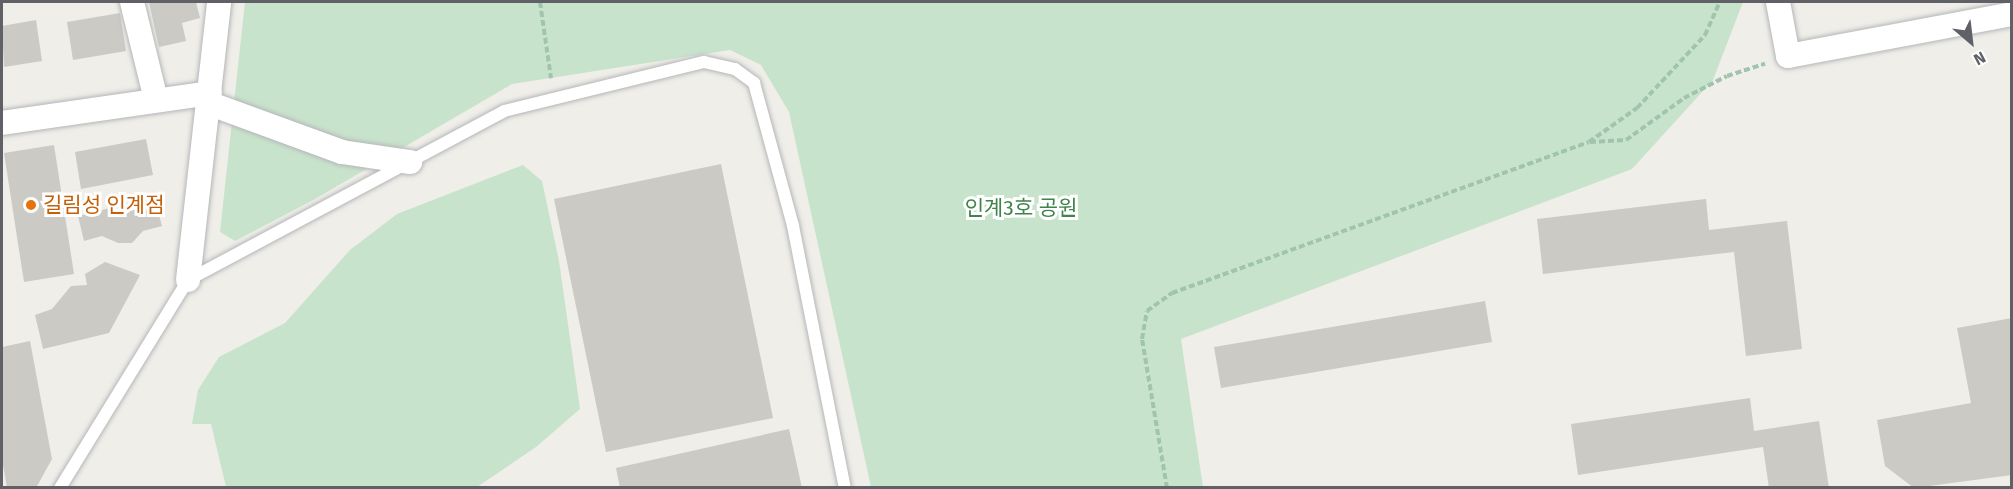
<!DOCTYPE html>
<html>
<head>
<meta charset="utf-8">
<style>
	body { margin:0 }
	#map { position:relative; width:2013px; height:489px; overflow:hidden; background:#efeee8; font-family:"Fira Sans","Noto Sans KR",sans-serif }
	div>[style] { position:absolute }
	.green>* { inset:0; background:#c8e3cb }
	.building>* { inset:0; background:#cbcac4 }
	.path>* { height:4px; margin-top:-2px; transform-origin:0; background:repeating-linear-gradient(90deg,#a1c4af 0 6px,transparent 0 9px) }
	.roads { filter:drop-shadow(0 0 2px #b5b6ba) drop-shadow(0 0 2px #b5b6ba) }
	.lane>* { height:12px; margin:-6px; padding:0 6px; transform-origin:6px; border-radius:6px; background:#fff }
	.street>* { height:24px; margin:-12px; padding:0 12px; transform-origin:12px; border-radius:12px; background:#fff }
	.dots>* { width:16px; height:16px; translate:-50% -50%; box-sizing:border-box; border:3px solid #fff; border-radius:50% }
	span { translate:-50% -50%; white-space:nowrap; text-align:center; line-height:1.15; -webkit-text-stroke:6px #fff; paint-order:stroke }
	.food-label { font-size:21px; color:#c56008 }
	.left { translate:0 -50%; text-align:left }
	.park-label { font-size:21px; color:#41834c }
	.frame { position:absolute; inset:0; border:3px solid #5f6166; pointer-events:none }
	.north { position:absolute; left:1941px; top:12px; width:60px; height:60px; -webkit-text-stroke:4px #fff; paint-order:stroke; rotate:152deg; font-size:16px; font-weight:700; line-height:24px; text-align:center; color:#5f6166 }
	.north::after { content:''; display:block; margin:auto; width:21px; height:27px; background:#5f6166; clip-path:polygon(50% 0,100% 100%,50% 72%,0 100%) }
</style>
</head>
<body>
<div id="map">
	<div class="green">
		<div style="clip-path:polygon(245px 2px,1743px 2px,1713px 80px,1632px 169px,1181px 339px,1203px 487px,871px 487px,789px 112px,761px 65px,730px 50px,512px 84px,315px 199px,235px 241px,220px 232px)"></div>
		<div style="clip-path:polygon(523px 165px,542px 181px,559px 261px,580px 409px,536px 447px,477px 487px,226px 487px,211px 424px,192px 424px,198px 390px,219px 357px,285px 323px,350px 250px,397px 214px)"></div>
	</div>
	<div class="building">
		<div style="clip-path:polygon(149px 2px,196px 2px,200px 18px,182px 23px,186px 41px,159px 47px)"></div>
		<div style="clip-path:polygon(120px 13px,126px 51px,73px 60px,67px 22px)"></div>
		<div style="clip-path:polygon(36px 20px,42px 61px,4px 67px,2px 26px)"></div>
		<div style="clip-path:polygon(146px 139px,153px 175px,81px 189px,75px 152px)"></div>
		<div style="clip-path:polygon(54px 145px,74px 274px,24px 282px,4px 153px)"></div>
		<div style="clip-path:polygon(721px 164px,773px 418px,606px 452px,554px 199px)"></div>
		<div style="clip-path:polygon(1706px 199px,1709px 230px,1787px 221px,1802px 349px,1746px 356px,1734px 252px,1543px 274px,1537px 219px)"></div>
		<div style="clip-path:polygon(156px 204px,162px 226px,143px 231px,132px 243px,118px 243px,102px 236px,84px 241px,78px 216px,110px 208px,112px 216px)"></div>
		<div style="clip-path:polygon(105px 262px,140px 275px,109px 333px,43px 349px,35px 315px,52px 309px,71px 286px,87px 285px,85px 274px)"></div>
		<div style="clip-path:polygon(1485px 301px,1492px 342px,1221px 388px,1214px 347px)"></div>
		<div style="clip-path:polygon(2012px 318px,2012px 475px,1914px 488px,1885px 466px,1877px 420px,1971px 403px,1957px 328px)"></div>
		<div style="clip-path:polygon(30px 341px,52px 459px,36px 488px,7px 488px,2px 459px,2px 347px)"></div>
		<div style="clip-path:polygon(1750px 398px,1754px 431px,1819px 421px,1829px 488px,1769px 488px,1763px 447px,1578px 475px,1571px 424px)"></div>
		<div style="clip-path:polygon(789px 429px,802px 488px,620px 488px,616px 468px)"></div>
	</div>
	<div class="path">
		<div style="left:540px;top:2px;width:77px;rotate:81.8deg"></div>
		<div style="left:1590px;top:142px;width:36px;rotate:-3deg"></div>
		<div style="left:1626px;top:140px;width:72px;rotate:-35.9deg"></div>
		<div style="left:1684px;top:98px;width:48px;rotate:-27.1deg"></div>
		<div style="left:1727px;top:76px;width:40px;rotate:-18deg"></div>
		<div style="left:1167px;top:488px;width:151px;rotate:-99.5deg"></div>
		<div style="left:1142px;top:339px;width:28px;rotate:-80deg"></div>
		<div style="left:1147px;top:311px;width:31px;rotate:-36deg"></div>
		<div style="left:1172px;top:293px;width:443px;rotate:-19.9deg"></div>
		<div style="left:1589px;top:142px;width:59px;rotate:-35.3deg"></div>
		<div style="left:1637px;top:108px;width:100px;rotate:-47deg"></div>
		<div style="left:1705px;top:35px;width:36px;rotate:-66deg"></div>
	</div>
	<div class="roads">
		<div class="lane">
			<div style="left:60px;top:488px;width:244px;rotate:-58.4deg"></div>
			<div style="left:188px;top:280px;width:358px;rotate:-28.1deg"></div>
			<div style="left:504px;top:111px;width:206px;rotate:-13.8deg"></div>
			<div style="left:704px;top:62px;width:32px;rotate:13deg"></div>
			<div style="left:735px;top:69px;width:24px;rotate:36deg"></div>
			<div style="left:754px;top:83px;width:148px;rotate:74.7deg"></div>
			<div style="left:793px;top:226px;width:267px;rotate:78.8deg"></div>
		</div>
		<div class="street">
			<div style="left:132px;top:2px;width:101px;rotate:76.2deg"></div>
			<div style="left:1778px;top:2px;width:55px;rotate:79.5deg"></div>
			<div style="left:1788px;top:56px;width:228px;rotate:-10.6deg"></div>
			<div style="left:208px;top:103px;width:143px;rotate:20.1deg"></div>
			<div style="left:342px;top:152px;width:69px;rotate:8.4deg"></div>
			<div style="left:2px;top:123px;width:210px;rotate:-8.2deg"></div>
			<div style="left:188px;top:280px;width:280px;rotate:-83.6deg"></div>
		</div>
	</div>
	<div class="dots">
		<div style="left:31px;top:205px;background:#e8710a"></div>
	</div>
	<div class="food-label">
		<span class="left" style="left:43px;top:205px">길림성 인계점</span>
	</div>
	<div class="park-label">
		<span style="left:1021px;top:208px">인계3호 공원</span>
	</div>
	<div class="frame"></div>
	<div class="north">N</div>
</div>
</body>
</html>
